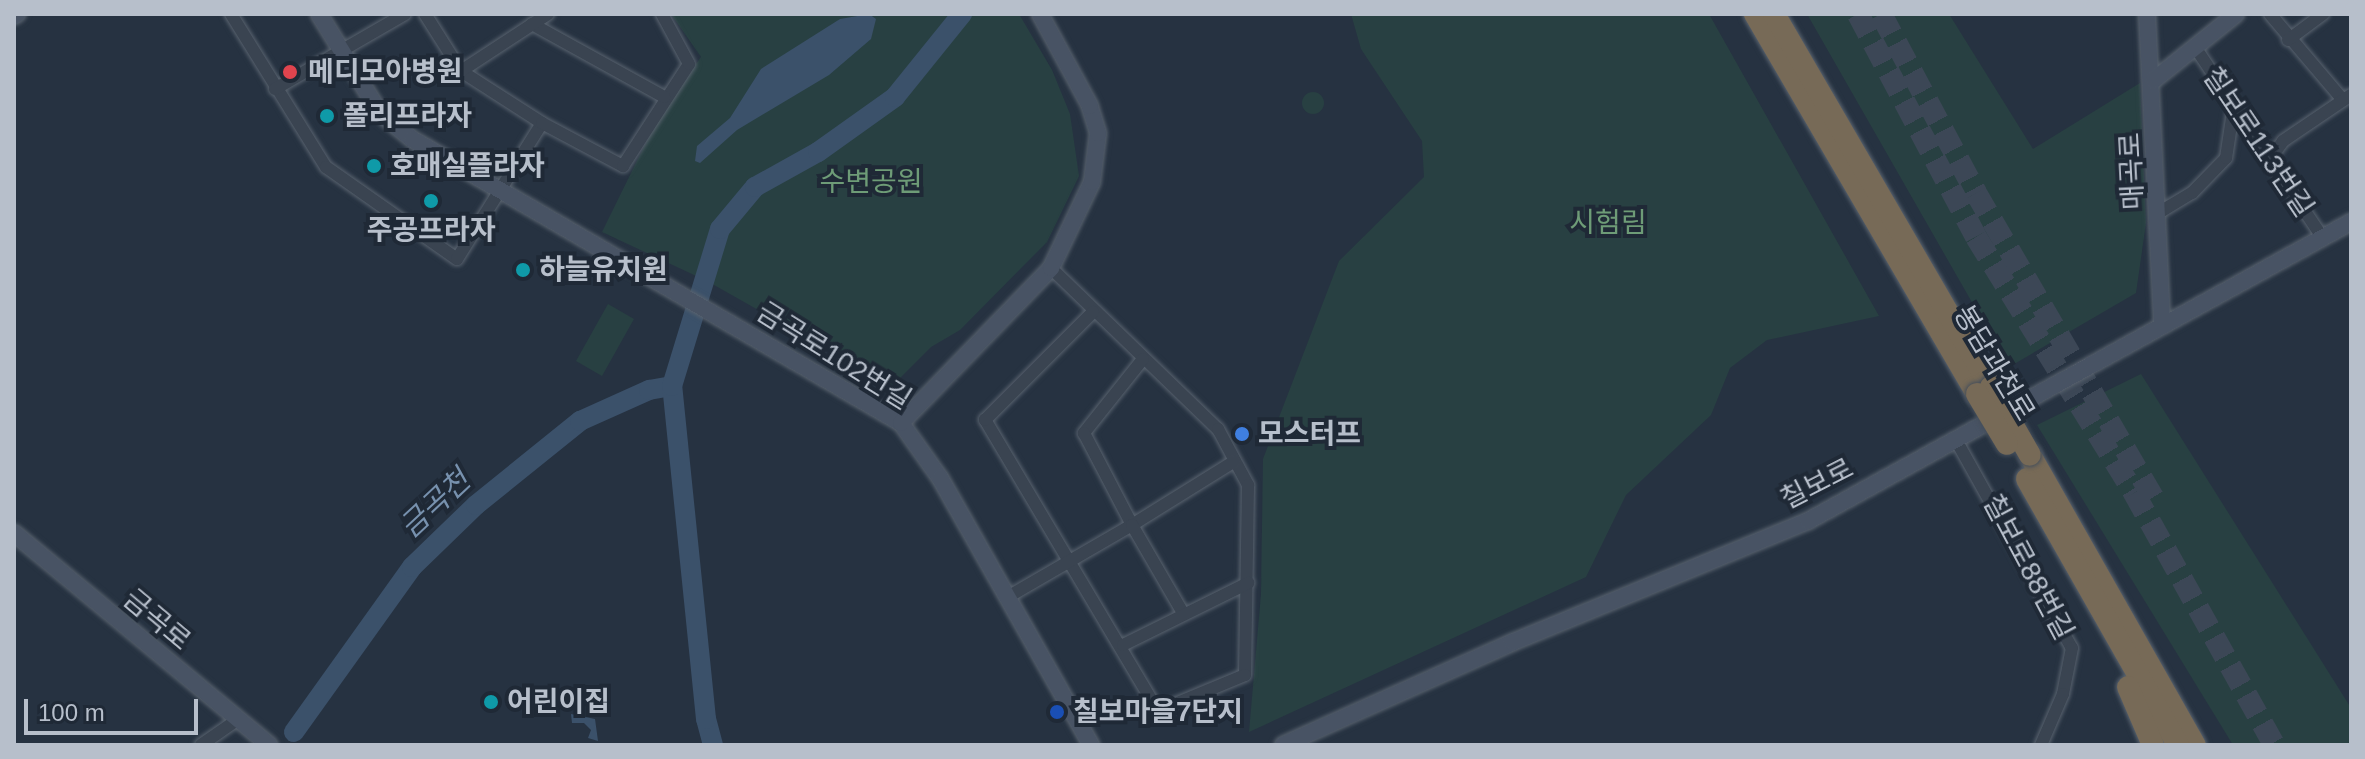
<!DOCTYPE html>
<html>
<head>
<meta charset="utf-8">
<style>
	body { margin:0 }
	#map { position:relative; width:2365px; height:759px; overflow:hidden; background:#263241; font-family:Arial,"Noto Sans KR",sans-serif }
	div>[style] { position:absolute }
	.green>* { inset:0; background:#284042 }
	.round { border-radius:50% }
	.water>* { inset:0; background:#3b516a }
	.river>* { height:20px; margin:-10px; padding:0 10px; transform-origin:10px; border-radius:10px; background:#3b516a }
	.highway-tunnel>* { height:22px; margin-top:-11px; transform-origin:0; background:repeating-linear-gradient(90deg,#3c4756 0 22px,transparent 0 33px) }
	.roads { filter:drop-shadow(0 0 2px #58626e) drop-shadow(0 0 2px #58626e) }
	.street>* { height:12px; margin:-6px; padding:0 6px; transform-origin:6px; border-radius:6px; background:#3a4451 }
	.secondary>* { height:16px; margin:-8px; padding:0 8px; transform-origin:8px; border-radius:8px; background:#485364 }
	.highway>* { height:22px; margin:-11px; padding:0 11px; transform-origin:11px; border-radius:11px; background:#776a57 }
	.bridges { filter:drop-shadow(0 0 2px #454f5b) drop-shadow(0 0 2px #454f5b) }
	.highway-bridge>* { height:22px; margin:-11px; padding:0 11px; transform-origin:11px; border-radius:11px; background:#776a57 }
	.dots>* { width:22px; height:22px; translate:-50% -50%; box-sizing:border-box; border:4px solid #1f2936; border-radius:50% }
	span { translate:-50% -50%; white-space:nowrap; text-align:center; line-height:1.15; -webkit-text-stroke:8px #1f2936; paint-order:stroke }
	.poi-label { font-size:28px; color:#b7bfcb; font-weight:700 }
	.left { translate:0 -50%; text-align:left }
	.street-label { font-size:28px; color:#b7bfcb }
	.park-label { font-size:28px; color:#6e9c77 }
	.water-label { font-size:30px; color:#7791ae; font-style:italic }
	.frame { position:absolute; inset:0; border:16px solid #b7bfcb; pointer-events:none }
	.scale { position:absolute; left:24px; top:699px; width:174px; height:36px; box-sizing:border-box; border:4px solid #b7bfcb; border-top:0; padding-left:10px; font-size:24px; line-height:28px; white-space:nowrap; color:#b7bfcb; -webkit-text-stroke:6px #1f2936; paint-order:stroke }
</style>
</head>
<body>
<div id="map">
	<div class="green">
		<div style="clip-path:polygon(671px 14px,1019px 14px,1052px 70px,1070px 114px,1079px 176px,1047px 242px,960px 330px,931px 347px,892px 386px,707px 281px,602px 232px,660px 114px,701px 57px)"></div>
		<div style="clip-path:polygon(1351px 14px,1709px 14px,1879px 316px,1767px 340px,1730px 368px,1711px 415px,1626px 495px,1586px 577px,1249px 732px,1261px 594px,1263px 459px,1339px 261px,1424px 177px,1422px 141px,1361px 49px)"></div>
		<div style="clip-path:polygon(1807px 14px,1949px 14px,2033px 149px,2140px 83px,2146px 223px,2136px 293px,2009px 367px)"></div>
		<div class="round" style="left:1302px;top:92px;width:22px;height:22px"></div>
		<div style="clip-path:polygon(608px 304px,634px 319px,602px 376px,576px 361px)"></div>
		<div style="clip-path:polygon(2141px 374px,2351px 708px,2351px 745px,2233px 745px,2037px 425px)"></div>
	</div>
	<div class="water">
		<div style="clip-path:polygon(869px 14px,876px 19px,871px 39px,829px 75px,737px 130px,700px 163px,695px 161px,697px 146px,730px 118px,761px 69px,840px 19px)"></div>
		<div style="clip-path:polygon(571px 714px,595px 719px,598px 741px,588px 738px,591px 730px,584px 723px,572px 723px)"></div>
	</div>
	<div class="river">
		<div style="left:294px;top:732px;width:203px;rotate:-54.4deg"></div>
		<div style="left:412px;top:567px;width:89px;rotate:-44.1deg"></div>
		<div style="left:476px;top:505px;width:134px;rotate:-38.9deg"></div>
		<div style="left:580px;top:421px;width:76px;rotate:-24.2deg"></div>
		<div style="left:649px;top:390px;width:23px;rotate:-10deg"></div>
		<div style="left:713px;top:745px;width:27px;rotate:-105deg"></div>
		<div style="left:706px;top:719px;width:335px;rotate:-95.8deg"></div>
		<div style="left:672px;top:386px;width:164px;rotate:-73deg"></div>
		<div style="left:720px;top:229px;width:55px;rotate:-50.2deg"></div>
		<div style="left:755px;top:187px;width:72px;rotate:-29.1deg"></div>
		<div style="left:818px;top:152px;width:95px;rotate:-35.5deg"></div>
		<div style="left:895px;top:97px;width:107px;rotate:-51.1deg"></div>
	</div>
	<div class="highway-tunnel">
		<div style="left:1858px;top:14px;width:252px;rotate:62.1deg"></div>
		<div style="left:1976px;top:237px;width:301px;rotate:58.3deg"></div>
		<div style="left:2134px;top:493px;width:288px;rotate:60.9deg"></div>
		<div style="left:1881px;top:14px;width:203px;rotate:62deg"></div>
		<div style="left:1976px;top:193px;width:358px;rotate:59.8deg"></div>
	</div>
	<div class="roads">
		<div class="street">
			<div style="left:231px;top:14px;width:180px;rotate:58.2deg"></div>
			<div style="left:326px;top:167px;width:160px;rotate:35.1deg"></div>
			<div style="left:457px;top:259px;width:160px;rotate:-58deg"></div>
			<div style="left:425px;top:14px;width:67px;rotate:57.7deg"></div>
			<div style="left:461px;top:71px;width:96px;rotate:32.7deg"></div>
			<div style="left:542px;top:123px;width:92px;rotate:28deg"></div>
			<div style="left:623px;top:166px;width:121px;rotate:-57.1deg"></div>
			<div style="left:689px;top:64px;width:57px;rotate:-118.4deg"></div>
			<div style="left:2270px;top:14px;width:113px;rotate:49.7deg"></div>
			<div style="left:532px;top:24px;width:151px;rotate:28.9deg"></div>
			<div style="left:2288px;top:40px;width:44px;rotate:-36.6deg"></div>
			<div style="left:2195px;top:47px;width:229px;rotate:56.2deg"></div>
			<div style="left:461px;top:71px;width:104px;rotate:-33.2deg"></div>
			<div style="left:275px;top:89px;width:150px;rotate:-30deg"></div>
			<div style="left:2270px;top:159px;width:22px;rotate:-54deg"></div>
			<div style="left:2283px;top:141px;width:82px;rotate:-34.1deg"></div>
			<div style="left:2160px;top:212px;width:37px;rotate:-31deg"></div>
			<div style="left:2192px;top:193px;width:49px;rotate:-45.8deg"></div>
			<div style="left:2226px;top:158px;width:54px;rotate:-81.4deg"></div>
			<div style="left:1051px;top:268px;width:232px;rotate:44deg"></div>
			<div style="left:1218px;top:429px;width:64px;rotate:61.8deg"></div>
			<div style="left:1248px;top:485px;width:190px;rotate:90.9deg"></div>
			<div style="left:1245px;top:675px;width:94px;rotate:157.5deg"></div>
			<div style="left:1158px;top:711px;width:339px;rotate:-120.7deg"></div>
			<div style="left:985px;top:420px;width:153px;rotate:-45deg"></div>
			<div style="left:1143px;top:359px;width:95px;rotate:128.6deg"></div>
			<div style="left:1084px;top:433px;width:104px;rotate:62.4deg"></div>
			<div style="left:1132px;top:525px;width:121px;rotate:-31.9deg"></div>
			<div style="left:1956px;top:440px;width:238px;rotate:60.9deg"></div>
			<div style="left:2072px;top:648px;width:47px;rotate:101.1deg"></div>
			<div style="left:2063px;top:694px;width:56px;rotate:113.3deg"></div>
			<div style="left:1006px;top:598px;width:146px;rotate:-30.1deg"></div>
			<div style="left:1132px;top:525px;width:102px;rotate:59.9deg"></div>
			<div style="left:1123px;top:645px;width:140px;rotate:-26.4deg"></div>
			<div style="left:201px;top:745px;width:44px;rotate:-34.8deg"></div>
		</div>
		<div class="secondary">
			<div style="left:319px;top:14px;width:116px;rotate:58.4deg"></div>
			<div style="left:380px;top:113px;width:41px;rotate:39.1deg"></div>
			<div style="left:412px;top:139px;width:565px;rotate:30.15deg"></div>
			<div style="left:901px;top:423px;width:67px;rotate:54.7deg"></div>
			<div style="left:940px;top:478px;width:307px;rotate:60.5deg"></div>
			<div style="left:2147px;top:14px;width:312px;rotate:87.2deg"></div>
			<div style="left:14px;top:16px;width:4px;rotate:-34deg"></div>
			<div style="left:2154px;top:80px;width:105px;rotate:-38.8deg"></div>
			<div style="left:901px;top:423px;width:216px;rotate:-45.9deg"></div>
			<div style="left:1051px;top:268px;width:95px;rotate:-64.5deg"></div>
			<div style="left:1092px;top:182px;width:49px;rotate:-83deg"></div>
			<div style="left:1098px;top:133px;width:28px;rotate:-107deg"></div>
			<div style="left:1090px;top:106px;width:105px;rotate:-118.5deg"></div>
			<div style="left:14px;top:533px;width:332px;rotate:39.7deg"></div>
			<div style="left:1283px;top:745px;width:252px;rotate:-24.1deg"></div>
			<div style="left:1513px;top:642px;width:319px;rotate:-22.3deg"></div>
			<div style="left:1808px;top:521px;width:620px;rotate:-28.84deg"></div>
		</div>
		<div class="highway">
			<div style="left:1755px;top:14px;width:440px;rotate:59.7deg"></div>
			<div style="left:1774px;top:14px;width:432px;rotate:59.8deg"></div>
			<div style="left:2030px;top:455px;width:334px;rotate:60.4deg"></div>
			<div style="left:2027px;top:479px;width:306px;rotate:60.4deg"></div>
			<div style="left:2128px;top:687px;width:63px;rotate:66.7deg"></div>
		</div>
	</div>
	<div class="bridges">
		<div class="highway-bridge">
			<div style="left:1991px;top:387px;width:78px;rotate:60.2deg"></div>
			<div style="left:1977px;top:394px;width:58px;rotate:59deg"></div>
		</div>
	</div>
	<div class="dots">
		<div style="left:290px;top:72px;background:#e0444e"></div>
		<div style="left:327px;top:116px;background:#0f9aa8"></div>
		<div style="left:374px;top:166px;background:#0f9aa8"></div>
		<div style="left:431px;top:201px;background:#0f9aa8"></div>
		<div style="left:523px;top:270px;background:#0f9aa8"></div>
		<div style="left:1242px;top:434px;background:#3f7fe0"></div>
		<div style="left:491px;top:702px;background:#0f9aa8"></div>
		<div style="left:1057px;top:712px;background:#1a4fb4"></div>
	</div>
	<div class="poi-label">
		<span class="left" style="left:308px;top:72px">메디모아병원</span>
		<span class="left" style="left:343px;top:116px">폴리프라자</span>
		<span class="left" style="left:390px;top:166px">호매실플라자</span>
		<span style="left:431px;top:230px">주공프라자</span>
		<span class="left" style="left:539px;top:270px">하늘유치원</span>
		<span class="left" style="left:1258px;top:434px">모스터프</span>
		<span class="left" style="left:507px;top:702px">어린이집</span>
		<span class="left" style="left:1073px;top:712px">칠보마을7단지</span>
	</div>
	<div class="street-label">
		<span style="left:2258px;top:142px;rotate:56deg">칠보로113번길</span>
		<span style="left:2132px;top:171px;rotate:-93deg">매곡로</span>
		<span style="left:834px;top:356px;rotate:32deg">금곡로102번길</span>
		<span style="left:1994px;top:363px;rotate:59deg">봉담과천로</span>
		<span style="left:1817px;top:484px;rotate:-27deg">칠보로</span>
		<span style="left:2028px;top:567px;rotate:62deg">칠보로88번길</span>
		<span style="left:157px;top:620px;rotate:40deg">금곡로</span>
	</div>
	<div class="park-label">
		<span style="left:871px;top:182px">수변공원</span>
		<span style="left:1608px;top:223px">시험림</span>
	</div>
	<div class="water-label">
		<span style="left:435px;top:504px;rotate:-43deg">금곡천</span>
	</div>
	<div class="frame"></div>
	<div class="scale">100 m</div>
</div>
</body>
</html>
